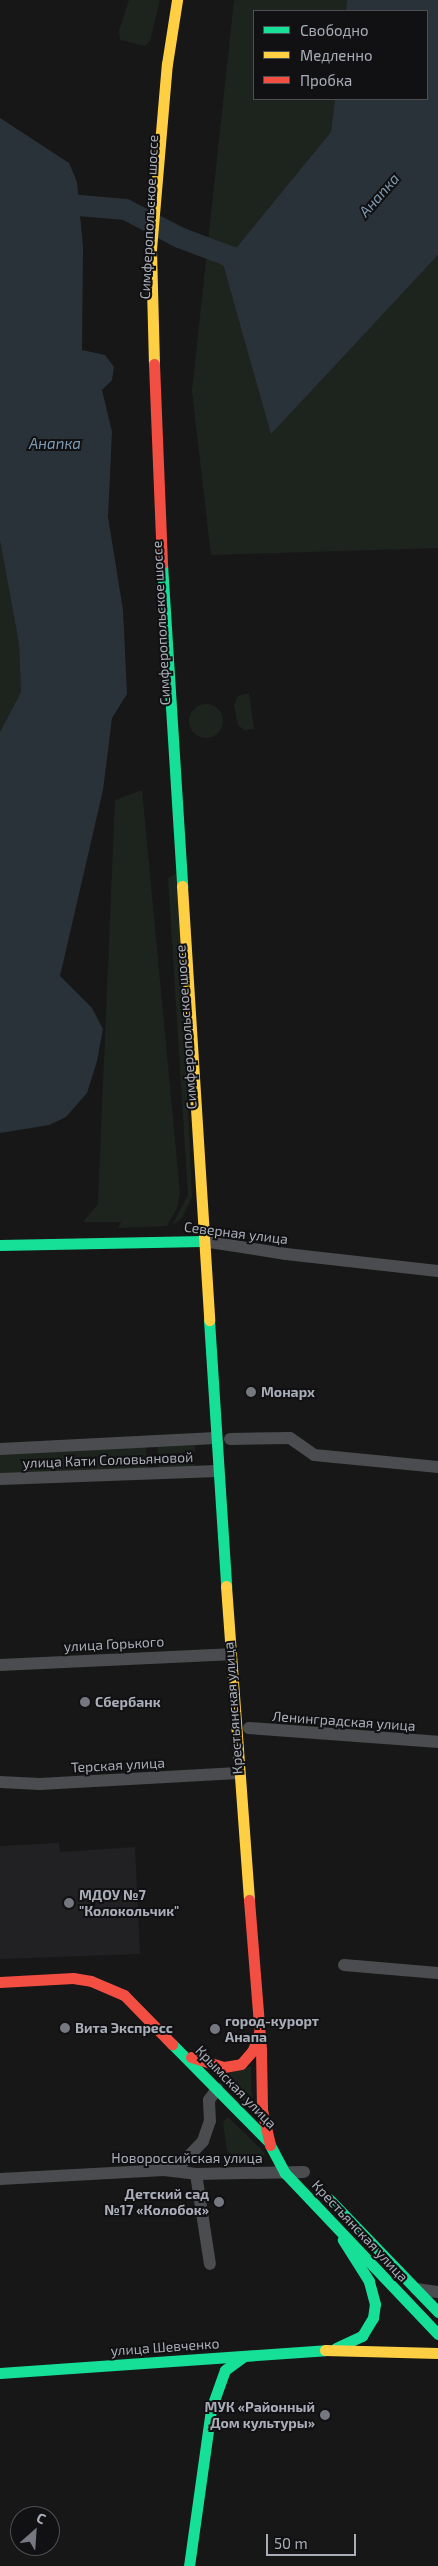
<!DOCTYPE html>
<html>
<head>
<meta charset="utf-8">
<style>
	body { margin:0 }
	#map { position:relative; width:438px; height:2566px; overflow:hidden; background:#171717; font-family:"Exo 2",sans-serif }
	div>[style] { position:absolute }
	.built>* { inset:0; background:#212123 }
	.green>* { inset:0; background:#1d241e }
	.round { border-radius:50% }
	.water>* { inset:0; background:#2a3239 }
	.river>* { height:21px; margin:-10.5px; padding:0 10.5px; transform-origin:10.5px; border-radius:10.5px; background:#2a3239 }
	.street>* { height:12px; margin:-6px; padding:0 6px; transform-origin:6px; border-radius:6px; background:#4b4c50 }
	.fast>* { height:11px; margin:-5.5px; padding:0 5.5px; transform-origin:5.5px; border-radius:5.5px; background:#16e098 }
	.slow>* { height:11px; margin:-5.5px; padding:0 5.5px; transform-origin:5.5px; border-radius:5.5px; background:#ffcf43 }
	.jam>* { height:11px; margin:-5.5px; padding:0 5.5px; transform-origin:5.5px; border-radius:5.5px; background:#f24e42 }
	.dots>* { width:14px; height:14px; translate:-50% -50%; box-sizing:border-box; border:2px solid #111113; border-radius:50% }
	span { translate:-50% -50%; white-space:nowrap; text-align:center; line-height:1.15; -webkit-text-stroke:4px #111113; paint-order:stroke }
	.street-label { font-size:14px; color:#a8adb8 }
	.poi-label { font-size:14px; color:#a8adb8; font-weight:700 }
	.left { translate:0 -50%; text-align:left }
	.right { translate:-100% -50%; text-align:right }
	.water-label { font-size:15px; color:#7f9bb3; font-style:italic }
	.legend { position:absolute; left:253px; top:10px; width:175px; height:90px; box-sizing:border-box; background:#111113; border:1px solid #4d4f55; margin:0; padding:6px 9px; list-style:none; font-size:15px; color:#a8adb8 }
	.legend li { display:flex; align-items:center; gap:10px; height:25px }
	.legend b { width:25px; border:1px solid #4d4f55 }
	.north { position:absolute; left:10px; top:2506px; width:50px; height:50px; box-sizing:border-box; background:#111113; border:1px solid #4d4f55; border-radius:50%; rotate:26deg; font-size:14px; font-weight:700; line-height:20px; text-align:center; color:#a8adb8 }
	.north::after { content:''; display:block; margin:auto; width:18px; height:22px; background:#757880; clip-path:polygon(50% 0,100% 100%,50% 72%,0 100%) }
	.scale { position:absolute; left:266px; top:2534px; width:90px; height:22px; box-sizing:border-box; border:2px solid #a8adb8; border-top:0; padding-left:6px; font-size:15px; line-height:18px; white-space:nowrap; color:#a8adb8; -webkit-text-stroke:4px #111113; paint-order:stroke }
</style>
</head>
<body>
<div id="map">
	<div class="built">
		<div style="clip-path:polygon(59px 1843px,60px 1852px,135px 1847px,140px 1954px,0 1959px,0 1846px)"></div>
	</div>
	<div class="green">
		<div style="clip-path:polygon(129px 0,160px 0,150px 41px,145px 46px,120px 40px,119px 31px)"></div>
		<div style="clip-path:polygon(234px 0,347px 0,346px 11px,254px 11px,254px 99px,335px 99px,331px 132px,223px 264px,271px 433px,438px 255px,438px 548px,211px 555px,192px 391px)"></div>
		<div style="clip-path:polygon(0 540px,19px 644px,21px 692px,0 732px)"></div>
		<div style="clip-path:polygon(249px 693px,254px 729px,244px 730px,238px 725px,234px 705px,238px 696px)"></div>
		<div class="round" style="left:189px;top:704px;width:34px;height:34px"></div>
		<div style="clip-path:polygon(142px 790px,180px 1193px,177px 1208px,167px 1226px,118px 1228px,121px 1222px,83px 1222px,98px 1204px,115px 800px)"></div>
		<div style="clip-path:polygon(177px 873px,192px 1197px,182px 1218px,172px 1225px,188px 1195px,168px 878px)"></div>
		<div style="clip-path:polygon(195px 1445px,195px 1452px,158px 1454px,157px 1447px)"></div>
		<div style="clip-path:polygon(146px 1446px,147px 1469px,0 1475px,0 1453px)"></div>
		<div style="clip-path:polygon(194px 1460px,195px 1468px,159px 1469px,159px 1462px)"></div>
		<div style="clip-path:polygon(251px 2066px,252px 2106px,248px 2107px,223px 2075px)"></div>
		<div style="clip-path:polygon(228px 2117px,262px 2150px,265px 2154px,260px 2163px,234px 2157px,227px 2151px,223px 2122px)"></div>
	</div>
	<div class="water">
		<div style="clip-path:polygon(347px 0,438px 0,438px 255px,271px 434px,223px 264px,331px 132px,335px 99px,427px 99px,427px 11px,346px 11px)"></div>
		<div style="clip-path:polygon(0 118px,69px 163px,77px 182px,83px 247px,82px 350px,105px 355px,114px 367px,112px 380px,102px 390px,112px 432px,108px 517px,123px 610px,127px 694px,112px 718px,103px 790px,60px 976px,92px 1008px,103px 1029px,97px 1061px,87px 1093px,66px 1117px,49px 1125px,0 1133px,0 732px,21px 692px,19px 644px,0 540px)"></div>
	</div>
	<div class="river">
		<div style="left:0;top:185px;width:81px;rotate:14.2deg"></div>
		<div style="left:79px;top:205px;width:46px;rotate:5deg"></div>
		<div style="left:125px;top:209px;width:61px;rotate:27.4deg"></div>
		<div style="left:179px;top:237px;width:82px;rotate:20.6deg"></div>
	</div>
	<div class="street">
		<div style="left:203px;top:1241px;width:84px;rotate:8.9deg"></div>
		<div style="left:286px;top:1254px;width:153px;rotate:6.4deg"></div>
		<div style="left:230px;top:1439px;width:60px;rotate:-1deg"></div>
		<div style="left:290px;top:1438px;width:29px;rotate:35deg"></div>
		<div style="left:314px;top:1455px;width:125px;rotate:5.5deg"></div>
		<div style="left:0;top:1449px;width:216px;rotate:-2.9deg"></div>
		<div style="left:0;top:1479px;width:218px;rotate:-2.1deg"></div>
		<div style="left:0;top:1665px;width:230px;rotate:-2.7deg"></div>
		<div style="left:249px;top:1728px;width:190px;rotate:4.2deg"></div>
		<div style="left:0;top:1782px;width:40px;rotate:2.9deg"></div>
		<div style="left:40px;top:1784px;width:198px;rotate:-3.2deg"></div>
		<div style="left:344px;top:1965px;width:94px;rotate:4.9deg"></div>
		<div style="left:166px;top:2169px;width:18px;rotate:-22deg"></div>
		<div style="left:183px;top:2162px;width:29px;rotate:-46deg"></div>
		<div style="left:203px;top:2141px;width:21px;rotate:-71deg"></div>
		<div style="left:210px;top:2121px;width:21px;rotate:-93deg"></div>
		<div style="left:209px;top:2100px;width:14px;rotate:-54deg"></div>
		<div style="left:196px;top:2174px;width:91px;rotate:81.2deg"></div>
		<div style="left:0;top:2179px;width:164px;rotate:-3.1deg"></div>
		<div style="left:164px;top:2170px;width:32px;rotate:7deg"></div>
		<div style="left:196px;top:2174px;width:108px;rotate:-1.1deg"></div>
		<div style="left:416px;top:2289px;width:22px;rotate:8deg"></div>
	</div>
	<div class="fast">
		<div style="left:162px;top:564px;width:323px;rotate:86.4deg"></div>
		<div style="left:0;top:1245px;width:203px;rotate:-1.1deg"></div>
		<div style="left:209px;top:1320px;width:267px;rotate:86.3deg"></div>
		<div style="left:172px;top:2044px;width:138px;rotate:45.3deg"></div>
		<div style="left:270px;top:2145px;width:32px;rotate:62deg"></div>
		<div style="left:285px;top:2173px;width:222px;rotate:46.5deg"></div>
		<div style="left:329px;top:2199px;width:157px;rotate:46deg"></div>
		<div style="left:336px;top:2348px;width:29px;rotate:-25deg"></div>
		<div style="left:362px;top:2336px;width:21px;rotate:-59deg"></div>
		<div style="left:373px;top:2318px;width:14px;rotate:-82deg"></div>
		<div style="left:375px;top:2304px;width:24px;rotate:-105deg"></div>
		<div style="left:369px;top:2281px;width:49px;rotate:-122.4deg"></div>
		<div style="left:0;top:2373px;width:326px;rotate:-4deg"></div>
		<div style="left:189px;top:2566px;width:159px;rotate:-82deg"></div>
		<div style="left:211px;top:2409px;width:41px;rotate:-70.3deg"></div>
		<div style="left:225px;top:2370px;width:22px;rotate:-36deg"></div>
	</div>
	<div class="slow">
		<div style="left:154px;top:364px;width:115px;rotate:-91.5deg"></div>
		<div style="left:151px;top:249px;width:186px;rotate:-85.1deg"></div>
		<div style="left:167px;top:64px;width:65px;rotate:-81.1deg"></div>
		<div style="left:182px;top:886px;width:435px;rotate:86.4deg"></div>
		<div style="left:226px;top:1586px;width:315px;rotate:85.8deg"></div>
		<div style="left:325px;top:2350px;width:113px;rotate:1.5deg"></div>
	</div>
	<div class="jam">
		<div style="left:154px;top:364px;width:200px;rotate:87.7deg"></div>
		<div style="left:249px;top:1900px;width:150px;rotate:85.4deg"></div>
		<div style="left:261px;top:2050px;width:60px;rotate:89deg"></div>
		<div style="left:262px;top:2110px;width:36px;rotate:77deg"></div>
		<div style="left:0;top:1982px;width:73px;rotate:-3.1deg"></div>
		<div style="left:73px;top:1978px;width:18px;rotate:9deg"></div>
		<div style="left:91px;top:1981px;width:36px;rotate:23deg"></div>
		<div style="left:124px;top:1995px;width:69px;rotate:45.6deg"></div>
		<div style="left:191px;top:2057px;width:34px;rotate:17deg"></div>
		<div style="left:224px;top:2067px;width:17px;rotate:-10deg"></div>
		<div style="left:241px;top:2064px;width:18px;rotate:-49deg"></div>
		<div style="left:253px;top:2050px;width:18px;rotate:-71deg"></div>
	</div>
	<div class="dots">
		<div style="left:251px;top:1392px;background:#757880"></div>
		<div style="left:85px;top:1702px;background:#757880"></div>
		<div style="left:69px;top:1903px;background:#757880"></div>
		<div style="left:65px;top:2028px;background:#757880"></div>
		<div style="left:215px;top:2029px;background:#757880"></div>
		<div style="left:219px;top:2202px;background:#757880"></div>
		<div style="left:325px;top:2415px;background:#757880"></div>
	</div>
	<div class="street-label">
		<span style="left:149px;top:217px;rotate:-87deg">Симферопольское шоссе</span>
		<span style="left:161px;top:623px;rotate:-93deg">Симферопольское шоссе</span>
		<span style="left:186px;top:1027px;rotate:-94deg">Симферопольское шоссе</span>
		<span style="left:236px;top:1233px;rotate:7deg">Северная улица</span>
		<span style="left:108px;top:1460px;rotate:-2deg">улица Кати Соловьяновой</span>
		<span style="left:114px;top:1644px;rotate:-3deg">улица Горького</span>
		<span style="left:233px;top:1708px;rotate:-94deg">Крестьянская улица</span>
		<span style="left:344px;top:1721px;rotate:4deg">Ленинградская улица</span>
		<span style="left:118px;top:1765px;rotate:-3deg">Терская улица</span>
		<span style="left:236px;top:2087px;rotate:46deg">Крымская улица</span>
		<span style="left:187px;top:2158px">Новороссийская улица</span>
		<span style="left:360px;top:2231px;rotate:47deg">Крестьянская улица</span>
		<span style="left:165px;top:2347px;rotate:-4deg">улица Шевченко</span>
	</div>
	<div class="poi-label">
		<span class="left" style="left:261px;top:1392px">Монарх</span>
		<span class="left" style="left:95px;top:1702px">Сбербанк</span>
		<span class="left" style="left:79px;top:1903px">МДОУ №7<br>"Колокольчик"</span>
		<span class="left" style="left:225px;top:2029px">город-курорт<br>Анапа</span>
		<span class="left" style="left:75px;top:2028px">Вита Экспресс</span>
		<span class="right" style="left:209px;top:2202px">Детский сад<br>№17 «Колобок»</span>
		<span class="right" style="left:315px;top:2415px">МУК «Районный<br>Дом культуры»</span>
	</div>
	<div class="water-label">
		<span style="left:379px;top:195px;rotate:-49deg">Анапка</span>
		<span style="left:55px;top:444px">Анапка</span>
	</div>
	<ul class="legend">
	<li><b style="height:6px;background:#16e098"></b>Свободно</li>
	<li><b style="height:6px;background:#ffcf43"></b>Медленно</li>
	<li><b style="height:6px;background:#f24e42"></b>Пробка</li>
	</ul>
	<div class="north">С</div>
	<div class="scale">50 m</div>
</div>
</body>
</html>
